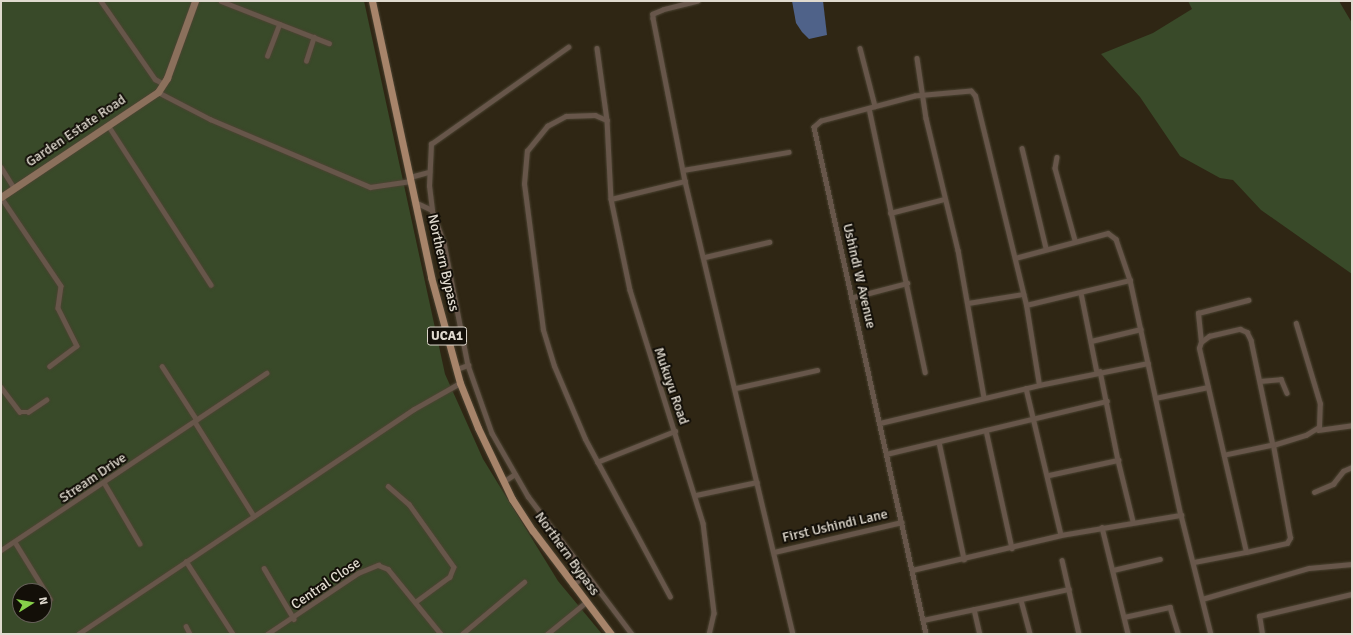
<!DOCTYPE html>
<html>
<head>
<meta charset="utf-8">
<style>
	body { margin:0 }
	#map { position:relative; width:1353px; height:635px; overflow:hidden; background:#2f2614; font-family:Signika,sans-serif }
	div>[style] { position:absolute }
	.green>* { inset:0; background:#394a29 }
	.water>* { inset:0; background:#4f6289 }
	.roads { filter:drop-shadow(0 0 1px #4b4332) drop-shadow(0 0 1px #4b4332) }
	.street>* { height:4.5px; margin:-2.25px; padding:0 2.25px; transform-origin:2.25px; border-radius:2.25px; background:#67564a }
	.secondary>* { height:7px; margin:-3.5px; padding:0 3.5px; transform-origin:3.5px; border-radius:3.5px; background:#8b705c }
	.primary>* { height:7px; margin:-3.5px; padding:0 3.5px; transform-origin:3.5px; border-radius:3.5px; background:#a7846a }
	span { translate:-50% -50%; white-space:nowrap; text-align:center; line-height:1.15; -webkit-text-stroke:4px #130f08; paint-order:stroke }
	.shield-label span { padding:1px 3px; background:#130f08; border:1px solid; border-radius:3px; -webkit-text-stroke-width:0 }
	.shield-label { font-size:13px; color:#e0dacf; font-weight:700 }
	.street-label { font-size:14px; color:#e0dacf }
	.frame { position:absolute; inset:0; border:2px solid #e0dacf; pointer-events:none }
	.north { position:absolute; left:12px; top:583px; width:40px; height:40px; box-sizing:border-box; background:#130f08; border:1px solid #656058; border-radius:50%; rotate:79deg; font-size:11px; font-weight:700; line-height:16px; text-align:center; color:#e0dacf }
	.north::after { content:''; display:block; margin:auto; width:14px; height:18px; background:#87cf4a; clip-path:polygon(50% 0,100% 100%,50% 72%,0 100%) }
</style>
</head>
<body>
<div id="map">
	<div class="green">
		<div style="clip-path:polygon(evenodd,1px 1px,364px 1px,445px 374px,483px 459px,558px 581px,602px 634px,1px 634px,1px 1px,20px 591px,44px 591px,44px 615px,20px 615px,20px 591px)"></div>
		<div style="clip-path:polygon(1188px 1px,1339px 1px,1352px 23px,1352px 274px,1261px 210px,1233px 180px,1220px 178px,1180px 156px,1140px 97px,1101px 54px,1153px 33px,1192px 9px)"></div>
	</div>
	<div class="water">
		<div style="clip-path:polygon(792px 1px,823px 1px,827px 35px,809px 39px,802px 32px,796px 23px)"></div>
	</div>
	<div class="roads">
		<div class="street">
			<div style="left:101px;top:1px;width:95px;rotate:55.3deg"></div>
			<div style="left:155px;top:79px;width:10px;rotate:29deg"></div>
			<div style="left:221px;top:1px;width:116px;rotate:21.3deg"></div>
			<div style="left:698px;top:1px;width:36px;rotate:166deg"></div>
			<div style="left:663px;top:10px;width:11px;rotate:158deg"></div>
			<div style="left:653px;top:14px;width:4px;rotate:90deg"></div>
			<div style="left:653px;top:18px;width:166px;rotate:78.9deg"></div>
			<div style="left:685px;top:181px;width:466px;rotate:76.6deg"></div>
			<div style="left:597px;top:48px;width:73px;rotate:82.1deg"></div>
			<div style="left:860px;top:48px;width:60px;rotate:75.5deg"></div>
			<div style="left:267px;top:56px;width:34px;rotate:-69deg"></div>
			<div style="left:917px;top:58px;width:61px;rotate:81.5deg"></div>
			<div style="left:926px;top:118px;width:136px;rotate:76.4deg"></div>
			<div style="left:958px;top:250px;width:149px;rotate:80deg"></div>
			<div style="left:306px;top:61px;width:25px;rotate:-72deg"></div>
			<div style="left:158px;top:92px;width:59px;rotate:27.4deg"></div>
			<div style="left:210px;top:119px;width:174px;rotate:23deg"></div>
			<div style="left:370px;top:187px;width:41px;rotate:-8.3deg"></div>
			<div style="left:869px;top:108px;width:270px;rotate:78deg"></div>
			<div style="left:108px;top:125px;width:190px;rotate:57.2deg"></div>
			<div style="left:1022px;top:148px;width:103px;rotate:76.5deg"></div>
			<div style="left:1057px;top:157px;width:11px;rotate:100deg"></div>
			<div style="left:1055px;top:168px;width:75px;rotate:74.5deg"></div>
			<div style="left:1px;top:167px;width:25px;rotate:58deg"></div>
			<div style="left:683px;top:170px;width:107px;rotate:-9.7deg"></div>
			<div style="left:410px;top:177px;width:20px;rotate:-15deg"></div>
			<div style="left:1px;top:197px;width:107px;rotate:56deg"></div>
			<div style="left:61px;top:286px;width:22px;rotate:98deg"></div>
			<div style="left:58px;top:308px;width:42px;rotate:63.4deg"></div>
			<div style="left:77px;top:346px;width:34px;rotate:143deg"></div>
			<div style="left:611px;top:199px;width:76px;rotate:-13.7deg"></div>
			<div style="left:415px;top:202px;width:19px;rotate:25deg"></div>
			<div style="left:432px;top:210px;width:35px;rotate:70deg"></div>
			<div style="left:444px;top:243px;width:124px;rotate:78.9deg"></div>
			<div style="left:468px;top:365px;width:72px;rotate:70.6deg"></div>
			<div style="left:492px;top:433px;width:73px;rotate:60.3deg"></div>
			<div style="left:528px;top:496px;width:173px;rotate:53deg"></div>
			<div style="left:432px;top:210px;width:24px;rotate:-97deg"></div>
			<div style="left:429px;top:186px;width:42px;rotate:-87.3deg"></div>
			<div style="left:431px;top:144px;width:168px;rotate:-35.3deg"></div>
			<div style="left:890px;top:213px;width:56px;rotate:-14.5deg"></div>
			<div style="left:705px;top:257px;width:66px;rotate:-13.2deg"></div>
			<div style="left:1015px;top:258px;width:96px;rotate:-15deg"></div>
			<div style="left:1108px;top:233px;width:10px;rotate:37deg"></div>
			<div style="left:1116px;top:239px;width:43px;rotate:71.1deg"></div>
			<div style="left:1081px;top:293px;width:81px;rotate:78.6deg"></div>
			<div style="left:854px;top:297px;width:55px;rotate:-14.8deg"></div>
			<div style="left:968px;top:303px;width:56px;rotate:-9.3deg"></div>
			<div style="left:1026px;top:305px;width:107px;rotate:-13.5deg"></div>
			<div style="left:1130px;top:280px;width:240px;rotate:77.8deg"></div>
			<div style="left:1091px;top:341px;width:51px;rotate:-13.5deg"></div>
			<div style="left:1201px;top:342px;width:29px;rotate:-96deg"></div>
			<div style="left:1198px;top:313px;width:52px;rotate:-14.6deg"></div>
			<div style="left:162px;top:366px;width:64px;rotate:57.1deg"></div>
			<div style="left:457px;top:369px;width:12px;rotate:-20deg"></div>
			<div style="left:1100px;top:371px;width:91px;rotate:78.6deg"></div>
			<div style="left:1260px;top:381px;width:21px;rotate:-5deg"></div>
			<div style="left:1281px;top:379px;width:15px;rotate:67deg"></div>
			<div style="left:1039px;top:385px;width:111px;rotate:-11.4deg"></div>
			<div style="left:1px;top:387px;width:31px;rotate:53deg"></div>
			<div style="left:20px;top:412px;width:8px"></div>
			<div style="left:28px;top:412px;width:22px;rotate:-34deg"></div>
			<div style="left:736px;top:388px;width:83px;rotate:-12.5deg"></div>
			<div style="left:1026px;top:388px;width:151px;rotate:76.6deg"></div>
			<div style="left:1155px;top:398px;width:54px;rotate:-11.7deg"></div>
			<div style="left:195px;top:422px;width:111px;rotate:57.9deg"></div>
			<div style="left:880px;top:423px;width:163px;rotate:-13.4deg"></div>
			<div style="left:1039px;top:385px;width:81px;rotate:-99.2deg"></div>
			<div style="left:1026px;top:305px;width:215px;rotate:-103.7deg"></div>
			<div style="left:975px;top:96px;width:6px;rotate:-129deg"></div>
			<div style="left:971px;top:91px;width:56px;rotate:174.9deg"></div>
			<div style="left:915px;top:96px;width:97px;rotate:165.1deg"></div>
			<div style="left:821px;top:121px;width:9px;rotate:139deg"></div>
			<div style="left:814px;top:127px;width:519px;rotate:77.54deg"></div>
			<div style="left:986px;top:430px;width:121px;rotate:77.6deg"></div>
			<div style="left:1318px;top:430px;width:34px;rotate:-8deg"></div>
			<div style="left:939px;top:442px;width:120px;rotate:77.9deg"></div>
			<div style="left:886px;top:454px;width:227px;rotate:-13.5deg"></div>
			<div style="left:597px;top:462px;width:84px;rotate:-21.7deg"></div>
			<div style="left:1049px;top:475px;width:71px;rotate:-12.3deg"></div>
			<div style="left:1118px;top:460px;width:63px;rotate:76.2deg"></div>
			<div style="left:503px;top:482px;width:14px;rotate:-34deg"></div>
			<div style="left:105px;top:484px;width:69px;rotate:59.7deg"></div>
			<div style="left:388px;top:486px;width:28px;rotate:41deg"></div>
			<div style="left:409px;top:504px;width:77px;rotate:54.5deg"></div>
			<div style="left:454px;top:567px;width:11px;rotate:112deg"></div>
			<div style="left:450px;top:577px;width:42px;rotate:143.7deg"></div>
			<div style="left:1314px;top:492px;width:21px;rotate:-23deg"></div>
			<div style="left:1333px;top:484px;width:16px;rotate:-52deg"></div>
			<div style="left:1343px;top:471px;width:10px;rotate:-24deg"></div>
			<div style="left:696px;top:495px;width:62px;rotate:-12deg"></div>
			<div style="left:1102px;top:527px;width:110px;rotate:76.3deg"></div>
			<div style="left:15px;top:542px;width:67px;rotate:58.4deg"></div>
			<div style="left:1px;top:550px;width:319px;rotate:-33.7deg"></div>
			<div style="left:774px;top:552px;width:131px;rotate:-13.2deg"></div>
			<div style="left:1246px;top:552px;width:42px;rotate:-12.4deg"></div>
			<div style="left:1287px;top:543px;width:6px;rotate:-59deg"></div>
			<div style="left:1290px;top:538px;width:95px;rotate:-100.4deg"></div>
			<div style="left:1273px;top:445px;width:34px;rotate:-17deg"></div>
			<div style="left:1306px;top:435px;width:15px;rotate:-32deg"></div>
			<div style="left:1319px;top:427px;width:23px;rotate:-88deg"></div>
			<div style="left:1320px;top:404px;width:84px;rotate:-106.7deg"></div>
			<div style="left:1062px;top:560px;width:76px;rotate:77.1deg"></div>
			<div style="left:186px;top:561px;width:87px;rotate:57.2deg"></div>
			<div style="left:1194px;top:562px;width:53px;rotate:-10.9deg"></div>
			<div style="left:1246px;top:552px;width:209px;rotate:-103deg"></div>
			<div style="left:1199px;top:348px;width:6px;rotate:-72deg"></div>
			<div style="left:1201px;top:342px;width:10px;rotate:-37deg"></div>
			<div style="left:1209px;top:336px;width:32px;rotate:-13deg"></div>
			<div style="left:1240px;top:329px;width:8px;rotate:23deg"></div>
			<div style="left:1247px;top:332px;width:9px;rotate:63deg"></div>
			<div style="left:1251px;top:340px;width:107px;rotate:78.2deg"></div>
			<div style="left:1273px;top:445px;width:49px;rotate:168.2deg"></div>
			<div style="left:264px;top:568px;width:59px;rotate:59.5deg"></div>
			<div style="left:912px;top:570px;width:153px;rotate:-13.2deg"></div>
			<div style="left:1061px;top:535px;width:122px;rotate:-9.5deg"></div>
			<div style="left:1181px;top:515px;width:123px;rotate:75.9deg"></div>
			<div style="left:1113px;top:570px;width:48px;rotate:-13.2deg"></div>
			<div style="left:572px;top:585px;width:17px;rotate:-36deg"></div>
			<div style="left:670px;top:597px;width:179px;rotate:-118.3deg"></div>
			<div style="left:585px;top:439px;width:79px;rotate:-113deg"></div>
			<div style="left:554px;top:366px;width:38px;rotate:-107deg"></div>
			<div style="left:543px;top:330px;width:147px;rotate:-97.4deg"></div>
			<div style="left:524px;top:184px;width:33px;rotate:-85deg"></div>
			<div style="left:527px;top:151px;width:32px;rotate:-51deg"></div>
			<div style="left:547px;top:126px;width:21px;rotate:-28deg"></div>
			<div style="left:566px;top:116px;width:29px;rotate:-2deg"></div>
			<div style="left:595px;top:115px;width:13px;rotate:23deg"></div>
			<div style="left:607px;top:120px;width:79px;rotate:87.1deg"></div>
			<div style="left:611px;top:199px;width:93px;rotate:78.2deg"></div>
			<div style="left:630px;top:290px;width:244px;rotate:72.6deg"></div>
			<div style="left:703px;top:523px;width:91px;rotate:83deg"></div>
			<div style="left:714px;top:613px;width:22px;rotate:103deg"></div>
			<div style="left:1202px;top:599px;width:111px;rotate:-16.2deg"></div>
			<div style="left:1309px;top:568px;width:43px;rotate:-5.3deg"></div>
			<div style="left:1021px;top:600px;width:35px;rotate:75deg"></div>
			<div style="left:974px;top:609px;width:26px;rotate:77deg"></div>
			<div style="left:1124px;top:617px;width:47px;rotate:-12.3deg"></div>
			<div style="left:1170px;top:607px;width:28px;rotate:73deg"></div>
			<div style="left:923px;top:620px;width:149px;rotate:-12deg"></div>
			<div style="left:186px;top:626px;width:9px;rotate:63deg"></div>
			<div style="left:78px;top:634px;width:404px;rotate:-33.8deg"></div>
			<div style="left:414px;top:409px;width:53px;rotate:-29.5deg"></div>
			<div style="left:267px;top:634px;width:110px;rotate:-33.8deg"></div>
			<div style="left:358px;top:573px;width:22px;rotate:-22deg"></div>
			<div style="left:378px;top:565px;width:11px;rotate:22deg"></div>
			<div style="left:388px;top:569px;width:84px;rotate:50.8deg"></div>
			<div style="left:462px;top:634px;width:81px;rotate:-40deg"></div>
			<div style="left:547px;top:634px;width:49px;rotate:-39.2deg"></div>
			<div style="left:1262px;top:634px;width:18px;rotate:-99deg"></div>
			<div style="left:1259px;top:616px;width:96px;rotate:-13.3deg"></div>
		</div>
		<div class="secondary">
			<div style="left:1px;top:197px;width:189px;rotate:-33.8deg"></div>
			<div style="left:158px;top:92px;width:17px;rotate:-57deg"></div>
			<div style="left:167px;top:78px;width:82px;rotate:-70deg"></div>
		</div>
		<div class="primary">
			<div style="left:372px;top:1px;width:282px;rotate:77.9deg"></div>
			<div style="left:431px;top:277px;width:110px;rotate:74.7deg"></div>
			<div style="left:460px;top:383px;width:48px;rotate:68.2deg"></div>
			<div style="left:478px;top:428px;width:79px;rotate:64.4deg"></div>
			<div style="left:512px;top:499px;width:38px;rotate:57deg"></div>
			<div style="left:533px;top:531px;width:129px;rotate:52.9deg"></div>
		</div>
	</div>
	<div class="shield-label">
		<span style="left:447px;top:336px">UCA1</span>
	</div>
	<div class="street-label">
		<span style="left:76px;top:131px;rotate:-34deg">Garden Estate Road</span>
		<span style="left:443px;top:263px;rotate:77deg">Northern Bypass</span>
		<span style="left:859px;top:276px;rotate:77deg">Ushindi W Avenue</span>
		<span style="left:671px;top:386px;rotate:71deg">Mukuyu Road</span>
		<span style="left:93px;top:478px;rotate:-34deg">Stream Drive</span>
		<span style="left:835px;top:526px;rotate:-13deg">First Ushindi Lane</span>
		<span style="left:567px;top:554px;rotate:54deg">Northern Bypass</span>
		<span style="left:326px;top:584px;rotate:-34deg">Central Close</span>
	</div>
	<div class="frame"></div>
	<div class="north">N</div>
</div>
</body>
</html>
